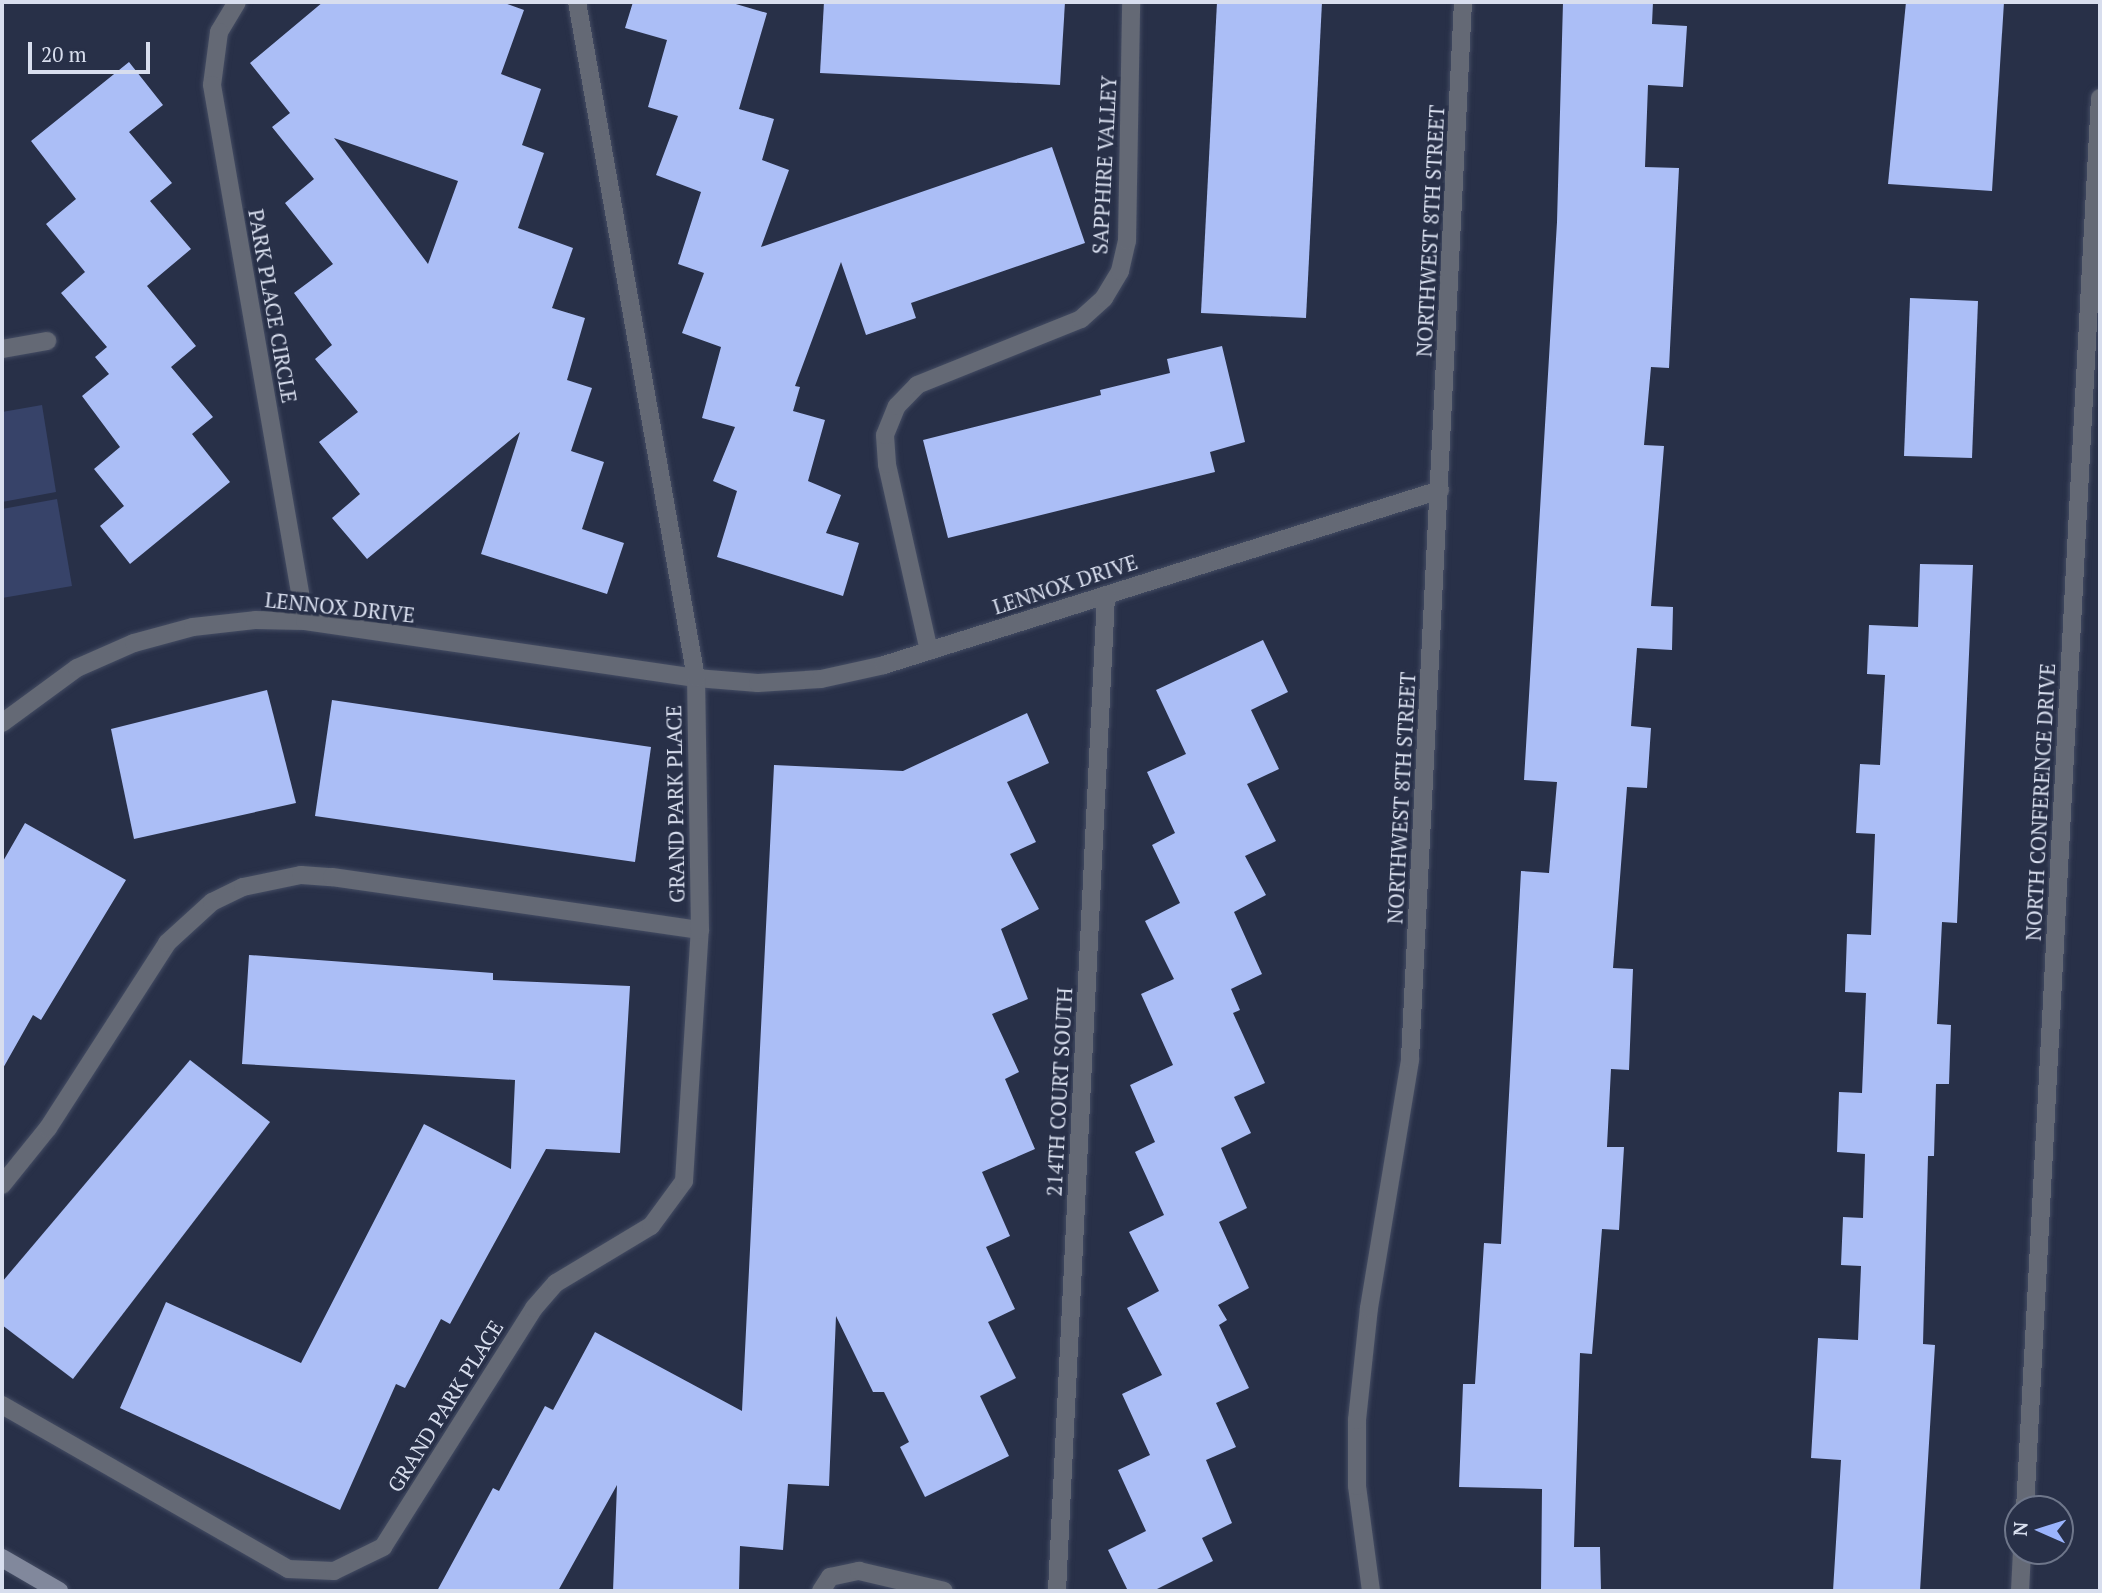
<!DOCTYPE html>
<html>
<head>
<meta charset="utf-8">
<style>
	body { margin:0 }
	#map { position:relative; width:2102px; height:1593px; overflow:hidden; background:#283048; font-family:"PT Serif",serif }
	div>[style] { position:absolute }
	.green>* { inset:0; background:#374369 }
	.building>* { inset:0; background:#abbef6 }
	.roads { filter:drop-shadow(0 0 2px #444c63) drop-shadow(0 0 2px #444c63) }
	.service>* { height:18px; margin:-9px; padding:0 9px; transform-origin:9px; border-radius:9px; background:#646975 }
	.minor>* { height:18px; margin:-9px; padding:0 9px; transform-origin:9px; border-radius:9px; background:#646975 }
	.secondary>* { height:18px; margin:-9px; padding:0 9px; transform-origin:9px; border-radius:9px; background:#81889c }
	span { translate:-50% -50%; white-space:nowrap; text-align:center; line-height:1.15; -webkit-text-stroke:7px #283048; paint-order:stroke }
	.street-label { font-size:21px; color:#d8deee }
	.frame { position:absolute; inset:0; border:4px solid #d8deee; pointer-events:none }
	.north { position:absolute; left:2004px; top:1495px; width:70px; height:70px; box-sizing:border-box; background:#283048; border:2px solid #6e768a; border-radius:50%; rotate:273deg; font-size:19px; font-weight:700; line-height:28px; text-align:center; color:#d8deee }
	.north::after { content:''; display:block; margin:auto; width:24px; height:32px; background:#9bb4fd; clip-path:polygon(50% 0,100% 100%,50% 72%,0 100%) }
	.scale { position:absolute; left:28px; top:42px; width:122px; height:32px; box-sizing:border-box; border:4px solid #d8deee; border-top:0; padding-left:9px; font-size:21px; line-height:24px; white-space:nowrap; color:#d8deee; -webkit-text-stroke:5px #283048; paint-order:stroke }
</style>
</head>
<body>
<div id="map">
	<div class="green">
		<div style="clip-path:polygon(42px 405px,56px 492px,2px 502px,2px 412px)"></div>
		<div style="clip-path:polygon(57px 499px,72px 586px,2px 598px,2px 509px)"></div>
	</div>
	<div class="building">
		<div style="clip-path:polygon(evenodd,323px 2px,502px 2px,524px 10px,501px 74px,541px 89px,522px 145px,544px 153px,518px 228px,573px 248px,552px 308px,585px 318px,567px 380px,592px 388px,571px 451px,604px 462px,582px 529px,624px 543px,607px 594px,481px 554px,520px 432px,367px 559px,332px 518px,360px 494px,319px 442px,358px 412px,315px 359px,332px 345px,294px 293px,333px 264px,285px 203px,314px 179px,272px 127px,290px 113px,250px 63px,323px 2px,334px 138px,458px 181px,428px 264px,334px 138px)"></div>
		<div style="clip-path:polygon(633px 2px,729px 2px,767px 13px,739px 109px,774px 119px,762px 160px,789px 170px,761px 247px,1052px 147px,1085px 243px,911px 303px,916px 318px,866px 335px,841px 262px,795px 386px,800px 387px,793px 411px,825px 420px,808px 481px,841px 495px,826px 533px,859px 543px,843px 596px,717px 557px,737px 491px,713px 481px,735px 427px,702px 418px,721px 347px,682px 333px,704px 273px,678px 264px,701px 192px,656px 175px,678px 116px,648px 107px,667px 40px,625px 28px)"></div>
		<div style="clip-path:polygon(824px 2px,1065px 2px,1060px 85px,820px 73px)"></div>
		<div style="clip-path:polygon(1217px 2px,1322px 2px,1306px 318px,1201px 313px)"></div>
		<div style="clip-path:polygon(1563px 2px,1653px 2px,1652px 24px,1687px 26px,1683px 87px,1648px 85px,1645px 167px,1679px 168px,1669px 368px,1651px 367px,1644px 445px,1664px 446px,1651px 606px,1673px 607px,1672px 650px,1637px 648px,1631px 726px,1651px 728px,1647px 788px,1627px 787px,1613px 968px,1633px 969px,1629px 1070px,1611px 1069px,1607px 1147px,1624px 1147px,1619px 1230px,1602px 1229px,1592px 1354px,1580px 1353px,1574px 1547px,1600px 1547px,1601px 1591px,1541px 1591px,1542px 1489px,1459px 1487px,1463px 1384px,1475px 1384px,1484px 1243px,1501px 1244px,1521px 871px,1549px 873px,1557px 782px,1524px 780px,1557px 222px)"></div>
		<div style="clip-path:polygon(1906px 2px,2004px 2px,1992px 191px,1888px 184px)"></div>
		<div style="clip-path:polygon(129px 62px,163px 105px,129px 132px,172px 183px,150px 201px,191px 249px,147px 286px,196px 346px,171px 367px,213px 417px,192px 434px,230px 482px,130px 564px,100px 526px,124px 506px,94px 469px,120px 447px,82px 396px,109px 374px,95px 357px,107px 347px,61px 293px,85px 272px,46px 224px,76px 199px,31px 141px)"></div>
		<div style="clip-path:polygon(1910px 298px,1978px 301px,1972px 458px,1904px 456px)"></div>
		<div style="clip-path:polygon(1222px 346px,1245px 442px,1210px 452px,1215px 472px,948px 538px,923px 440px,1101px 395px,1100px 390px,1170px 373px,1167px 359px)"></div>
		<div style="clip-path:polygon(1920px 564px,1973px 565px,1957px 923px,1942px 922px,1937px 1024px,1951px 1025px,1949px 1084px,1936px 1084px,1934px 1156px,1928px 1156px,1923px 1344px,1935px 1345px,1920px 1591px,1833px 1591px,1841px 1460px,1811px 1458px,1818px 1338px,1858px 1340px,1861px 1266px,1841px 1265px,1843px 1217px,1863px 1218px,1865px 1154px,1837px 1152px,1839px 1092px,1862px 1093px,1866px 993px,1845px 992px,1847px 934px,1871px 935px,1875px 834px,1856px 833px,1860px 764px,1880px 765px,1885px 675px,1867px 674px,1869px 625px,1918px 627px)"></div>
		<div style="clip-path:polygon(1263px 640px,1288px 692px,1251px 710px,1279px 769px,1247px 784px,1276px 841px,1245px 856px,1266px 895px,1234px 912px,1262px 974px,1231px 989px,1240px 1010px,1233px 1013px,1265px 1083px,1234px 1097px,1251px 1133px,1221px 1148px,1247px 1208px,1219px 1222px,1249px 1288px,1218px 1305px,1227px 1320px,1219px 1325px,1249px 1388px,1216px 1403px,1236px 1447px,1206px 1460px,1232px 1523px,1202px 1538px,1213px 1561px,1153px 1591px,1128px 1591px,1108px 1550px,1146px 1531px,1118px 1470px,1150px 1455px,1122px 1394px,1162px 1375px,1127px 1308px,1159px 1291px,1129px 1232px,1164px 1215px,1135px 1152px,1155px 1142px,1130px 1085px,1173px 1065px,1141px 994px,1174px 979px,1145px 921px,1180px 903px,1152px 845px,1175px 833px,1147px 772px,1186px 754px,1156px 690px)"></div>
		<div style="clip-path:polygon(267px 690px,296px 803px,134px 839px,111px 729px)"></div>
		<div style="clip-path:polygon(332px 700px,651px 747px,635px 862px,315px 816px)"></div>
		<div style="clip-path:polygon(1027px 713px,1049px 763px,1007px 782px,1036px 842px,1010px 854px,1039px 909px,1001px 929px,1028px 999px,992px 1014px,1019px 1072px,1005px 1079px,1035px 1149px,982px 1172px,1010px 1236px,986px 1247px,1015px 1309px,988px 1322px,1016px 1378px,980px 1396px,1009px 1456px,925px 1497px,900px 1447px,909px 1442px,884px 1392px,873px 1392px,836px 1316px,829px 1486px,788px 1484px,783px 1550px,740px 1546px,739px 1591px,613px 1591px,617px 1485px,558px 1591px,437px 1591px,493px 1488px,499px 1491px,545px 1406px,553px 1410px,595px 1332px,742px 1411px,774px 765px,903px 771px)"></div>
		<div style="clip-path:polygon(25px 823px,126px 880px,41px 1020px,33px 1015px,2px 1070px,2px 863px)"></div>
		<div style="clip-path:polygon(249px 955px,493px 973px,493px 980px,630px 986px,620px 1153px,546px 1149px,450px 1324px,441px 1319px,405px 1388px,396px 1384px,340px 1510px,120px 1408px,166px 1302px,301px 1363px,424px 1124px,511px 1169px,515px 1080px,242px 1064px)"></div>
		<div style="clip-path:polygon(190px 1060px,270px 1122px,73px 1379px,2px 1325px,2px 1282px)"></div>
	</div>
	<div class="roads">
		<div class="service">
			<div style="left:2px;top:349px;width:46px;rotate:-10.1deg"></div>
		</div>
		<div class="minor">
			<div style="left:237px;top:2px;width:35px;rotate:121deg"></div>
			<div style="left:219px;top:32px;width:53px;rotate:97.5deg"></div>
			<div style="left:212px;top:85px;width:544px;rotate:80.16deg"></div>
			<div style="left:929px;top:651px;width:192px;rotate:-102.7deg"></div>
			<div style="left:887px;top:464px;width:29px;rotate:-94deg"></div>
			<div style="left:885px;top:435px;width:31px;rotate:-68deg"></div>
			<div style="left:897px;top:406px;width:29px;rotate:-46deg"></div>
			<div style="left:917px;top:385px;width:177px;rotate:-21.9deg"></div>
			<div style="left:1081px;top:319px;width:31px;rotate:-42deg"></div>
			<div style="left:1104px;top:298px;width:31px;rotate:-59deg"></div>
			<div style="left:1120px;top:271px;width:31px;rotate:-77deg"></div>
			<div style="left:1127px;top:241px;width:239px;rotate:-89deg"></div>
			<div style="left:2px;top:723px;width:93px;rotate:-36.3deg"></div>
			<div style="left:77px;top:668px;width:62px;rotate:-23.7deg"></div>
			<div style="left:134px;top:643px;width:61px;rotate:-15.2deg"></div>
			<div style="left:193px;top:627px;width:62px;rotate:-6.4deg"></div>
			<div style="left:255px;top:620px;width:50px;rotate:1.1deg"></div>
			<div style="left:305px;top:621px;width:395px;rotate:8.3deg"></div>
			<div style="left:696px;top:678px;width:62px;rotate:4.6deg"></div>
			<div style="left:758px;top:683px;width:63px;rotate:-3.6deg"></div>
			<div style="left:821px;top:679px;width:65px;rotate:-12.5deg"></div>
			<div style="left:884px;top:665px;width:583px;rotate:-17.47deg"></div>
			<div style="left:2px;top:1185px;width:73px;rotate:-51.1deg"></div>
			<div style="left:48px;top:1128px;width:220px;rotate:-57.2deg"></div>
			<div style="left:167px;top:943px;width:61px;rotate:-42.3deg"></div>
			<div style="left:212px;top:902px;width:34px;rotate:-26deg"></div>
			<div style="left:243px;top:887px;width:59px;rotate:-11.7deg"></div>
			<div style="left:301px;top:875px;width:31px;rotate:4deg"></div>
			<div style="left:332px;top:877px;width:372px;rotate:8.2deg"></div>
			<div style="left:2px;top:1405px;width:330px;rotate:29.8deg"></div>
			<div style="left:288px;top:1569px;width:46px;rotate:2.5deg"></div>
			<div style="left:334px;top:1571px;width:55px;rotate:-26.1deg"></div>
			<div style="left:383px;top:1547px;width:283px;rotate:-57.7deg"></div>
			<div style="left:534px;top:1308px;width:33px;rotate:-49deg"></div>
			<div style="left:556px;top:1283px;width:111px;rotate:-31deg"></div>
			<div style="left:651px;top:1226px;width:56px;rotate:-53.7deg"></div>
			<div style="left:684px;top:1181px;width:252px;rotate:-86.4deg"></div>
			<div style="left:700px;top:930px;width:252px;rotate:-90.9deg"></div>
			<div style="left:696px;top:678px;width:686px;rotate:-99.98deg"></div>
			<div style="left:2025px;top:1509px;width:1413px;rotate:-86.96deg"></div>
			<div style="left:821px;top:1591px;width:17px;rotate:-57deg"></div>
			<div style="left:830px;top:1577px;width:30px;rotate:-12deg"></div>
			<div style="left:859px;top:1571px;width:87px;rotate:13.2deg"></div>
			<div style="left:1057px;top:1591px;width:997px;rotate:-87.18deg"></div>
			<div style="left:1371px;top:1591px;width:106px;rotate:-97.6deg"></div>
			<div style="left:1357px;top:1486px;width:66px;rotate:-90deg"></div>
			<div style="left:1357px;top:1420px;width:113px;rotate:-83.9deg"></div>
			<div style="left:1369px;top:1308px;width:252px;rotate:-80.6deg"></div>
			<div style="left:1410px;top:1059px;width:1058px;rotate:-87.13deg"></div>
			<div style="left:2020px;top:1591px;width:40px;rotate:-87.1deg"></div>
		</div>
		<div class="secondary">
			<div style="left:2px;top:1558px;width:66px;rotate:30.1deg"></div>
		</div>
	</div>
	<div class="street-label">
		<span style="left:1104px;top:165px;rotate:-87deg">SAPPHIRE VALLEY</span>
		<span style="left:1430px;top:231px;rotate:-87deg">NORTHWEST 8TH STREET</span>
		<span style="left:273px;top:306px;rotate:80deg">PARK PLACE CIRCLE</span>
		<span style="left:1065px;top:584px;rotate:-18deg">LENNOX DRIVE</span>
		<span style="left:340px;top:607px;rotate:6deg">LENNOX DRIVE</span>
		<span style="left:1401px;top:798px;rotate:-87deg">NORTHWEST 8TH STREET</span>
		<span style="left:2040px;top:802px;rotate:-87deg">NORTH CONFERENCE DRIVE</span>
		<span style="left:675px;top:804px;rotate:-91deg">GRAND PARK PLACE</span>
		<span style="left:1059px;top:1092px;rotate:-87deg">214TH COURT SOUTH</span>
		<span style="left:445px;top:1406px;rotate:-58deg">GRAND PARK PLACE</span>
	</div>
	<div class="frame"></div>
	<div class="north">N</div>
	<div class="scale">20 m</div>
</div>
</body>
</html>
